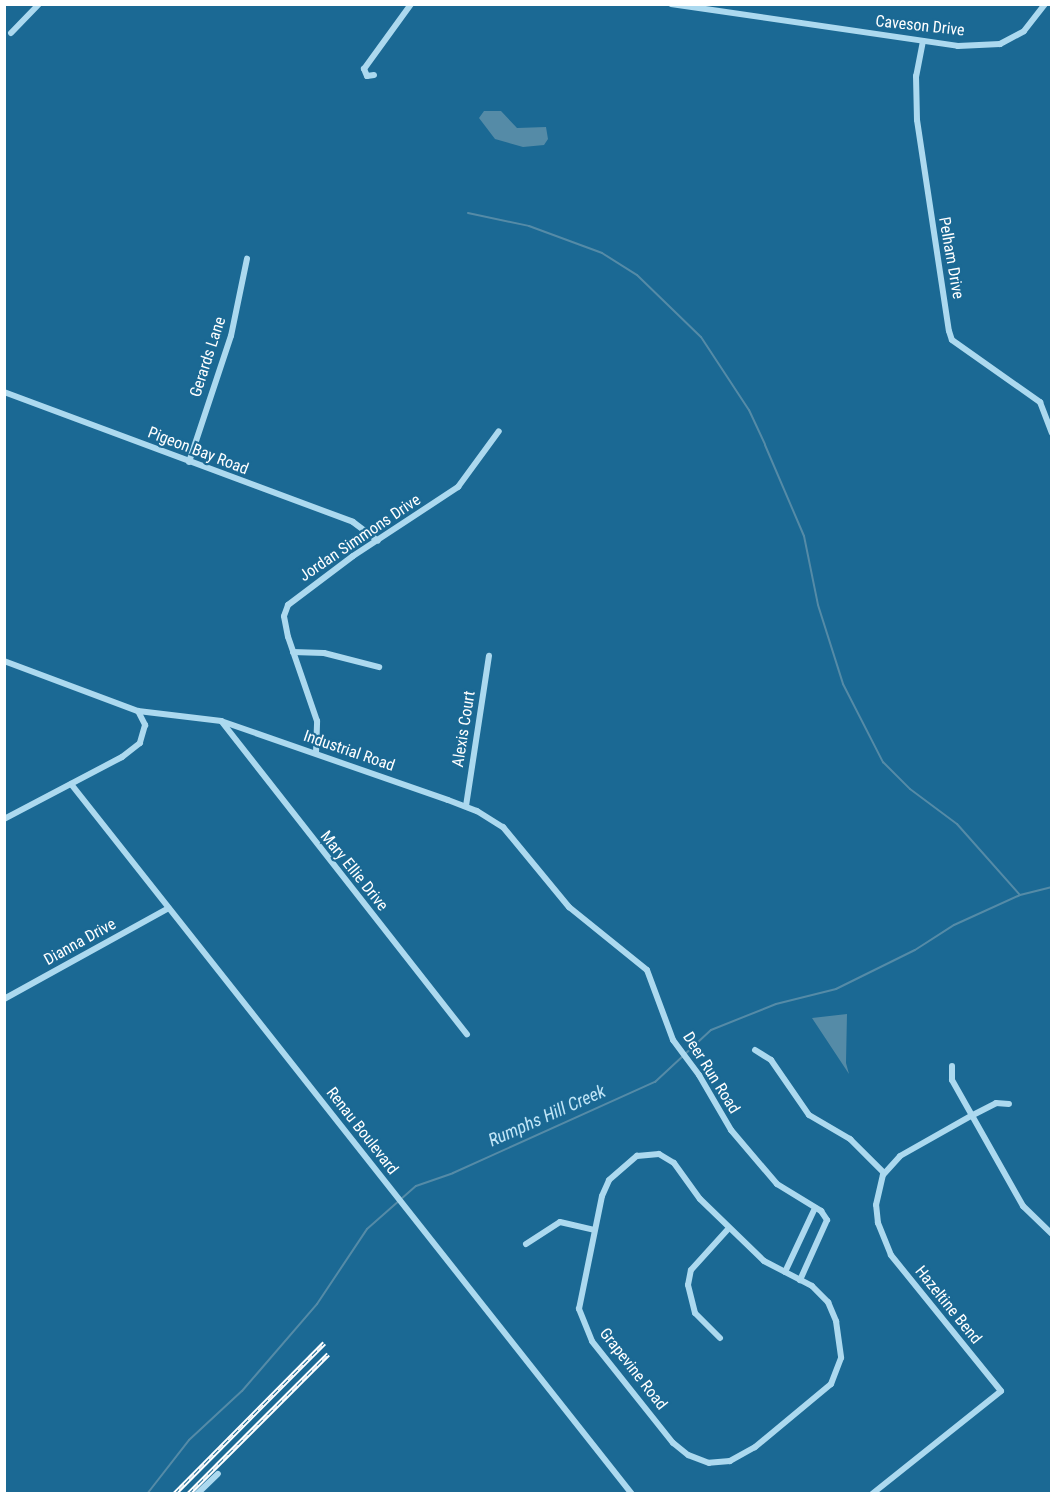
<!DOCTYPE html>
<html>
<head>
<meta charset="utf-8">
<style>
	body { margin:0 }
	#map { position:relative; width:1056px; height:1498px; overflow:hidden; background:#1b6994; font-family:"Roboto Condensed",sans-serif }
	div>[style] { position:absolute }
	.water>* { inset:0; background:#558ba7 }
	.stream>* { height:2px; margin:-1px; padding:0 1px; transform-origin:1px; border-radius:1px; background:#558ba7 }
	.minor>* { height:6px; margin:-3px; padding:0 3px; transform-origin:3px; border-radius:3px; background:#acd9ef }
	.rail>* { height:4.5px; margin-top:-2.25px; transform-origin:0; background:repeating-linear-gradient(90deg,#1b6994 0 7px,#fff 0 14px); box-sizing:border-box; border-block:2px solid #fff }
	span { translate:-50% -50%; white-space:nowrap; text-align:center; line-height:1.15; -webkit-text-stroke:4.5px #1b6994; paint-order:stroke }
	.street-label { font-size:16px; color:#fff }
	.water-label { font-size:18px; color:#c0e5f7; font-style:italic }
	.frame { position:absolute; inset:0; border:6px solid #fff; pointer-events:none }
</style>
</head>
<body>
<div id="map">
	<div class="water">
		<div style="clip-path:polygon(484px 111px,501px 111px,517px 128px,546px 127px,548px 139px,544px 145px,523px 147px,495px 139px,479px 118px)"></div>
		<div style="clip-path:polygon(847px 1014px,846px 1063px,849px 1074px,812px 1018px)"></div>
	</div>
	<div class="stream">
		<div style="left:468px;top:213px;width:62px;rotate:12deg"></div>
		<div style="left:529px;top:226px;width:78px;rotate:20.3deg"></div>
		<div style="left:602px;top:253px;width:41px;rotate:32.2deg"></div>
		<div style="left:637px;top:275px;width:89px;rotate:44.1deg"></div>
		<div style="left:701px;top:337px;width:87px;rotate:56.7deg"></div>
		<div style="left:749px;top:410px;width:38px;rotate:65deg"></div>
		<div style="left:765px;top:445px;width:99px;rotate:66.8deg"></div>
		<div style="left:804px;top:536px;width:70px;rotate:78.5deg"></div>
		<div style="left:818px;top:605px;width:83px;rotate:72.4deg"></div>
		<div style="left:843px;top:684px;width:88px;rotate:62.9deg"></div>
		<div style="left:883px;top:762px;width:38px;rotate:45deg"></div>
		<div style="left:910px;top:789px;width:59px;rotate:36.7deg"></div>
		<div style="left:957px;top:824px;width:95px;rotate:48.4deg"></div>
		<div style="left:147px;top:1494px;width:68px;rotate:-52.1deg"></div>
		<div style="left:189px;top:1440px;width:72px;rotate:-42.8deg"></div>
		<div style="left:242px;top:1391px;width:115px;rotate:-49.2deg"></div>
		<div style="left:317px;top:1304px;width:90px;rotate:-56.3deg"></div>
		<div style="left:367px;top:1229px;width:65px;rotate:-41.3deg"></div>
		<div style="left:416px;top:1186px;width:39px;rotate:-19deg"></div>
		<div style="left:453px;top:1173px;width:222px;rotate:-24.3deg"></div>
		<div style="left:655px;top:1082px;width:76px;rotate:-42.9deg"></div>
		<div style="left:711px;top:1030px;width:70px;rotate:-21.8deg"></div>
		<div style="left:776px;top:1004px;width:62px;rotate:-14deg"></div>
		<div style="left:836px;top:989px;width:88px;rotate:-26.3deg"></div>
		<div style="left:915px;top:950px;width:46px;rotate:-32.7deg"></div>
		<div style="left:954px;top:925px;width:72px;rotate:-24.4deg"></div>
		<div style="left:1020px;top:895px;width:33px;rotate:-14deg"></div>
	</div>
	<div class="minor">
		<div style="left:671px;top:4px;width:290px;rotate:8.3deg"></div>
		<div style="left:958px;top:46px;width:42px;rotate:-2.7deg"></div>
		<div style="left:1000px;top:44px;width:27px;rotate:-28deg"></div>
		<div style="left:1024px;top:31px;width:34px;rotate:-52deg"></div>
		<div style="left:11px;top:33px;width:40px;rotate:-46deg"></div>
		<div style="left:923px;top:41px;width:36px;rotate:101deg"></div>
		<div style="left:916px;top:76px;width:44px;rotate:88.7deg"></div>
		<div style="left:917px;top:120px;width:213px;rotate:81.4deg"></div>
		<div style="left:949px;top:331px;width:9px;rotate:72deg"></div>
		<div style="left:952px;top:340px;width:108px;rotate:35.2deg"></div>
		<div style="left:1040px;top:402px;width:33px;rotate:69deg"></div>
		<div style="left:374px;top:75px;width:7px;rotate:172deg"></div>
		<div style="left:367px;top:76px;width:8px;rotate:-113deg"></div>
		<div style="left:364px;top:69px;width:80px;rotate:-54.1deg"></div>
		<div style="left:4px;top:392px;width:372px;rotate:20.4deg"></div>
		<div style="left:353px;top:522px;width:31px;rotate:37deg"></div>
		<div style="left:189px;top:462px;width:133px;rotate:-71.6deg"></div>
		<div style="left:231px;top:336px;width:79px;rotate:-78.3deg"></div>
		<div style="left:293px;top:652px;width:31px;rotate:2deg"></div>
		<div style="left:324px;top:653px;width:57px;rotate:14.3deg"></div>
		<div style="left:4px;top:661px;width:143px;rotate:20.5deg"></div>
		<div style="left:138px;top:711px;width:16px;rotate:63deg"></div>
		<div style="left:145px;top:725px;width:19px;rotate:106deg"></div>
		<div style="left:140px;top:743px;width:23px;rotate:142deg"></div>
		<div style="left:122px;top:757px;width:133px;rotate:152.3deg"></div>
		<div style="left:138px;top:711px;width:84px;rotate:6.9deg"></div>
		<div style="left:221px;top:721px;width:240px;rotate:19.2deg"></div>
		<div style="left:448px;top:800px;width:31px;rotate:21deg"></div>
		<div style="left:477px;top:811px;width:31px;rotate:32deg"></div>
		<div style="left:503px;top:827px;width:104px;rotate:50.5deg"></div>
		<div style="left:569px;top:907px;width:100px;rotate:38.9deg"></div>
		<div style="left:647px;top:970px;width:75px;rotate:69.6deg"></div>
		<div style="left:673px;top:1040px;width:44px;rotate:53.4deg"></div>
		<div style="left:699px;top:1075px;width:64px;rotate:59.8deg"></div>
		<div style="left:731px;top:1130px;width:71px;rotate:49.6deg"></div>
		<div style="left:777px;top:1184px;width:52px;rotate:31.5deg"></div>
		<div style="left:821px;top:1211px;width:11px;rotate:56deg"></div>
		<div style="left:827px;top:1220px;width:66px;rotate:114.2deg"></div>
		<div style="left:222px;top:722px;width:397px;rotate:51.9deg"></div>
		<div style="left:316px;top:753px;width:32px;rotate:-88deg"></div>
		<div style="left:317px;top:721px;width:89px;rotate:-109deg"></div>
		<div style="left:288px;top:637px;width:21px;rotate:-101deg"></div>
		<div style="left:284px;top:616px;width:12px;rotate:-70deg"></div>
		<div style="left:288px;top:605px;width:81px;rotate:-37deg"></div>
		<div style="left:353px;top:556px;width:126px;rotate:-33.3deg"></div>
		<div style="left:458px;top:487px;width:69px;rotate:-53.8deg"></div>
		<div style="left:71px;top:784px;width:905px;rotate:51.69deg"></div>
		<div style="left:466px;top:806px;width:152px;rotate:-81.3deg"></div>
		<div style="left:4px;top:999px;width:188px;rotate:-28.9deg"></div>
		<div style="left:755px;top:1050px;width:19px;rotate:32deg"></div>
		<div style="left:771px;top:1060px;width:67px;rotate:55.4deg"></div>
		<div style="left:809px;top:1115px;width:48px;rotate:30.3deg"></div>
		<div style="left:850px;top:1139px;width:48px;rotate:45deg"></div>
		<div style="left:952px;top:1066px;width:14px;rotate:90deg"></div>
		<div style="left:952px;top:1080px;width:145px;rotate:60.6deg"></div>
		<div style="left:1023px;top:1206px;width:40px;rotate:44deg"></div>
		<div style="left:659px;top:1154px;width:17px;rotate:31deg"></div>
		<div style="left:674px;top:1163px;width:44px;rotate:54.2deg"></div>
		<div style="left:700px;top:1199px;width:89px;rotate:44.1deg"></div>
		<div style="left:764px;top:1261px;width:54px;rotate:27.5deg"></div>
		<div style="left:812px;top:1286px;width:23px;rotate:45deg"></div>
		<div style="left:828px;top:1302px;width:21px;rotate:67deg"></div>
		<div style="left:836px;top:1321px;width:37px;rotate:82deg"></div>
		<div style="left:841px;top:1358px;width:28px;rotate:111deg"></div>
		<div style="left:831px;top:1384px;width:99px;rotate:140.3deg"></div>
		<div style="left:755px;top:1447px;width:29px;rotate:151deg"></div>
		<div style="left:730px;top:1461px;width:21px;rotate:175deg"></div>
		<div style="left:709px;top:1463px;width:22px;rotate:-159deg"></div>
		<div style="left:688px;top:1455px;width:19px;rotate:-141deg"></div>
		<div style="left:673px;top:1443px;width:130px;rotate:-128.5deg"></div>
		<div style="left:592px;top:1341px;width:35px;rotate:-112deg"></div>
		<div style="left:579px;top:1309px;width:115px;rotate:-78.5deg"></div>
		<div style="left:602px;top:1196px;width:17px;rotate:-66deg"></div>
		<div style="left:609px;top:1180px;width:37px;rotate:-41deg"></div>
		<div style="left:637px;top:1156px;width:22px;rotate:-5deg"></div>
		<div style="left:526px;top:1244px;width:40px;rotate:-32.9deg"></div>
		<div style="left:560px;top:1222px;width:35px;rotate:13deg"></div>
		<div style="left:785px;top:1272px;width:71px;rotate:-64.9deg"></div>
		<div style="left:720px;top:1338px;width:35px;rotate:-135deg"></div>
		<div style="left:695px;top:1313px;width:29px;rotate:-104deg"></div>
		<div style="left:688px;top:1285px;width:15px;rotate:-79deg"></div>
		<div style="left:691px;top:1270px;width:55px;rotate:-47.9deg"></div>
		<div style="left:197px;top:1494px;width:29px;rotate:-44deg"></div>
		<div style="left:872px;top:1494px;width:165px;rotate:-38.6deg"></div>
		<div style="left:1001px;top:1391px;width:175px;rotate:-129deg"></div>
		<div style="left:891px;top:1255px;width:35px;rotate:-112deg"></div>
		<div style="left:878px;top:1223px;width:18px;rotate:-96deg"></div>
		<div style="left:876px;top:1205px;width:31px;rotate:-77deg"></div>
		<div style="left:883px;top:1175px;width:25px;rotate:-48deg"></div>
		<div style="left:900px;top:1156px;width:81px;rotate:-29.4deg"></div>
		<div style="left:971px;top:1116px;width:28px;rotate:-27deg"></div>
		<div style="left:996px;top:1103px;width:13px;rotate:4deg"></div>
	</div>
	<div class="rail">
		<div style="left:174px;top:1494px;width:213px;rotate:-45.2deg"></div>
		<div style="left:188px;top:1494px;width:198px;rotate:-45deg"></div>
	</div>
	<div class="street-label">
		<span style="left:920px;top:26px;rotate:6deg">Caveson Drive</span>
		<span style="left:951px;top:258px;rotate:80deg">Pelham Drive</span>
		<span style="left:208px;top:357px;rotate:-72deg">Gerards Lane</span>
		<span style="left:198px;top:451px;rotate:21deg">Pigeon Bay Road</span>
		<span style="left:360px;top:538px;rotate:-34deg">Jordan Simmons Drive</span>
		<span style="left:464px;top:729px;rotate:-81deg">Alexis Court</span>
		<span style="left:349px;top:751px;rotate:19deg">Industrial Road</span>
		<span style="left:354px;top:871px;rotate:51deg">Mary Ellie Drive</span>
		<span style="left:80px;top:942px;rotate:-29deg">Dianna Drive</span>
		<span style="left:711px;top:1073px;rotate:58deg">Deer Run Road</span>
		<span style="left:362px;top:1131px;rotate:52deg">Renau Boulevard</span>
		<span style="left:948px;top:1305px;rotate:51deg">Hazeltine Bend</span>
		<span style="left:633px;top:1369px;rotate:52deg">Grapevine Road</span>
	</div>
	<div class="water-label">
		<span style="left:547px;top:1116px;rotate:-24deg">Rumphs Hill Creek</span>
	</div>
	<div class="frame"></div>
</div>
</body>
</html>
